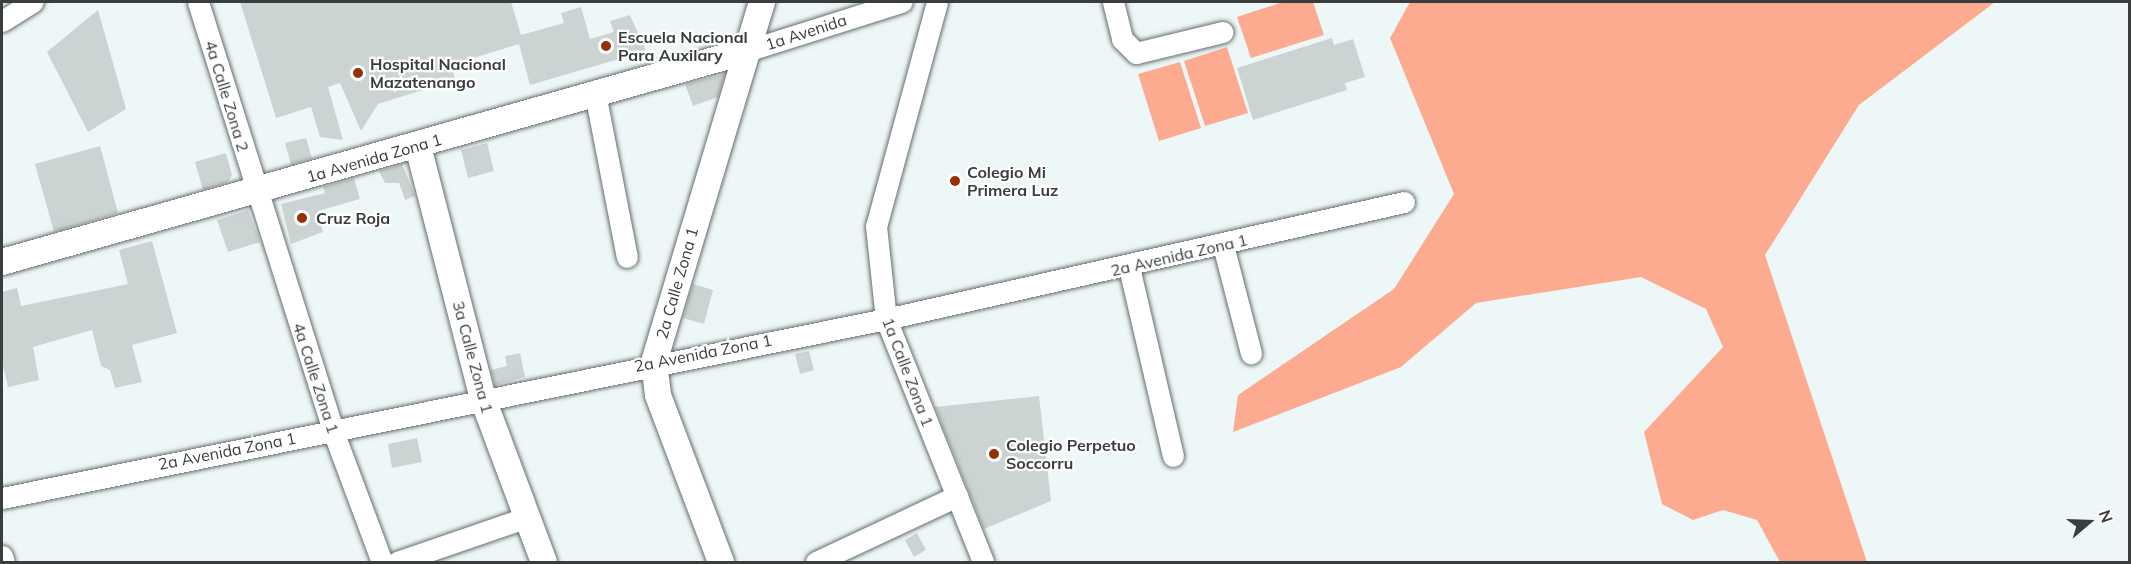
<!DOCTYPE html>
<html>
<head>
<meta charset="utf-8">
<style>
	body { margin:0 }
	#map { position:relative; width:2131px; height:564px; overflow:hidden; background:#eef7f7; font-family:Mulish,sans-serif }
	div>[style] { position:absolute }
	.green>* { inset:0; background:#fcab90 }
	.building>* { inset:0; background:#cbd4d3 }
	.roads { filter:drop-shadow(0 0 2px #656d6d) drop-shadow(0 0 2px #656d6d) }
	.minor>* { height:21px; margin:-10.5px; padding:0 10.5px; transform-origin:10.5px; border-radius:10.5px; background:#fff }
	.major>* { height:26px; margin:-13px; padding:0 13px; transform-origin:13px; border-radius:13px; background:#fff }
	.dots>* { width:16px; height:16px; translate:-50% -50%; box-sizing:border-box; border:3px solid #fff; border-radius:50% }
	span { translate:-50% -50%; white-space:nowrap; text-align:center; line-height:1.15; -webkit-text-stroke:4.5px #fff; paint-order:stroke }
	.street-label { font-size:16px; color:#393d3d }
	.poi-label { font-size:16px; color:#393d3d; font-weight:700 }
	.left { translate:0 -50%; text-align:left }
	.frame { position:absolute; inset:0; border:3px solid #393d3d; pointer-events:none }
	.north { position:absolute; left:2059px; top:492px; width:60px; height:60px; -webkit-text-stroke:4px #fff; paint-order:stroke; rotate:71deg; font-size:16px; font-weight:700; line-height:24px; text-align:center; color:#393d3d }
	.north::after { content:''; display:block; margin:auto; width:21px; height:27px; background:#393d3d; clip-path:polygon(50% 0,100% 100%,50% 72%,0 100%) }
</style>
</head>
<body>
<div id="map">
	<div class="green">
		<div style="clip-path:polygon(1283px 2px,1313px 2px,1324px 35px,1251px 58px,1237px 17px)"></div>
		<div style="clip-path:polygon(1410px 2px,1995px 2px,1859px 105px,1765px 255px,1867px 562px,1780px 562px,1757px 520px,1723px 510px,1693px 520px,1662px 504px,1644px 432px,1723px 347px,1706px 309px,1641px 277px,1476px 303px,1401px 367px,1233px 432px,1238px 395px,1394px 289px,1454px 194px,1390px 38px)"></div>
		<div style="clip-path:polygon(1227px 47px,1248px 113px,1205px 126px,1184px 61px)"></div>
		<div style="clip-path:polygon(1180px 62px,1201px 128px,1159px 141px,1138px 74px)"></div>
	</div>
	<div class="building">
		<div style="clip-path:polygon(240px 2px,511px 2px,521px 35px,564px 23px,561px 13px,581px 7px,590px 39px,614px 32px,610px 21px,630px 15px,646px 51px,530px 85px,519px 44px,451px 65px,455px 80px,378px 104px,361px 131px,340px 83px,328px 87px,343px 140px,320px 137px,311px 107px,276px 118px)"></div>
		<div style="clip-path:polygon(98px 10px,126px 109px,88px 132px,47px 52px)"></div>
		<div style="clip-path:polygon(1332px 38px,1334px 45px,1353px 39px,1365px 77px,1345px 83px,1347px 90px,1253px 120px,1237px 68px)"></div>
		<div style="clip-path:polygon(725px 74px,718px 97px,693px 106px,685px 84px)"></div>
		<div style="clip-path:polygon(306px 138px,312px 158px,291px 165px,285px 143px)"></div>
		<div style="clip-path:polygon(487px 143px,494px 171px,468px 178px,461px 150px)"></div>
		<div style="clip-path:polygon(100px 146px,118px 213px,54px 232px,35px 164px)"></div>
		<div style="clip-path:polygon(226px 153px,232px 175px,228px 182px,203px 190px,195px 162px)"></div>
		<div style="clip-path:polygon(402px 164px,415px 196px,405px 200px,399px 183px,385px 183px,379px 171px)"></div>
		<div style="clip-path:polygon(354px 178px,360px 199px,318px 211px,323px 232px,291px 244px,281px 204px,325px 193px,323px 187px)"></div>
		<div style="clip-path:polygon(248px 210px,260px 242px,228px 252px,217px 220px)"></div>
		<div style="clip-path:polygon(152px 241px,177px 333px,132px 345px,142px 382px,115px 388px,110px 370px,101px 366px,92px 330px,33px 347px,39px 380px,8px 387px,2px 361px,2px 292px,17px 288px,21px 306px,128px 284px,119px 250px)"></div>
		<div style="clip-path:polygon(693px 284px,713px 290px,704px 324px,683px 318px)"></div>
		<div style="clip-path:polygon(809px 351px,814px 370px,800px 374px,795px 354px)"></div>
		<div style="clip-path:polygon(520px 353px,525px 377px,495px 385px,491px 370px,507px 366px,505px 356px)"></div>
		<div style="clip-path:polygon(1039px 396px,1051px 501px,984px 529px,935px 407px)"></div>
		<div style="clip-path:polygon(417px 438px,422px 462px,392px 468px,388px 444px)"></div>
		<div style="clip-path:polygon(917px 533px,926px 550px,914px 557px,905px 540px)"></div>
	</div>
	<div class="roads">
		<div class="minor">
			<div style="left:198px;top:2px;width:450px;rotate:72.5deg"></div>
			<div style="left:333px;top:431px;width:140px;rotate:69.5deg"></div>
			<div style="left:937px;top:2px;width:232px;rotate:105.2deg"></div>
			<div style="left:876px;top:226px;width:94px;rotate:83.9deg"></div>
			<div style="left:886px;top:319px;width:262px;rotate:68.2deg"></div>
			<div style="left:1113px;top:2px;width:38px;rotate:76deg"></div>
			<div style="left:1122px;top:39px;width:20px;rotate:45deg"></div>
			<div style="left:1136px;top:53px;width:89px;rotate:-13.6deg"></div>
			<div style="left:2px;top:21px;width:36px;rotate:-32deg"></div>
			<div style="left:746px;top:51px;width:163px;rotate:-17.5deg"></div>
			<div style="left:595px;top:93px;width:167px;rotate:79deg"></div>
			<div style="left:1223px;top:245px;width:112px;rotate:75.5deg"></div>
			<div style="left:1129px;top:267px;width:194px;rotate:76.9deg"></div>
			<div style="left:2px;top:498px;width:902px;rotate:-11.45deg"></div>
			<div style="left:886px;top:319px;width:531px;rotate:-12.73deg"></div>
			<div style="left:2px;top:556px;width:6px;rotate:72deg"></div>
			<div style="left:397px;top:562px;width:135px;rotate:-19deg"></div>
			<div style="left:816px;top:562px;width:156px;rotate:-25.1deg"></div>
		</div>
		<div class="major">
			<div style="left:418px;top:146px;width:261px;rotate:75.6deg"></div>
			<div style="left:483px;top:399px;width:174px;rotate:69.5deg"></div>
			<div style="left:2px;top:262px;width:773px;rotate:-15.83deg"></div>
			<div style="left:721px;top:562px;width:178px;rotate:-110.7deg"></div>
			<div style="left:658px;top:395px;width:33px;rotate:-97deg"></div>
			<div style="left:654px;top:362px;width:376px;rotate:-73.3deg"></div>
		</div>
	</div>
	<div class="dots">
		<div style="left:606px;top:46px;background:#973105"></div>
		<div style="left:358px;top:73px;background:#973105"></div>
		<div style="left:955px;top:181px;background:#973105"></div>
		<div style="left:302px;top:218px;background:#973105"></div>
		<div style="left:994px;top:454px;background:#973105"></div>
	</div>
	<div class="street-label">
		<span style="left:806px;top:32px;rotate:-18deg">1a Avenida</span>
		<span style="left:227px;top:96px;rotate:73deg">4a Calle Zona 2</span>
		<span style="left:374px;top:158px;rotate:-16deg">1a Avenida Zona 1</span>
		<span style="left:1179px;top:255px;rotate:-13deg">2a Avenida Zona 1</span>
		<span style="left:677px;top:283px;rotate:-74deg">2a Calle Zona 1</span>
		<span style="left:703px;top:353px;rotate:-11deg">2a Avenida Zona 1</span>
		<span style="left:473px;top:357px;rotate:75deg">3a Calle Zona 1</span>
		<span style="left:908px;top:372px;rotate:69deg">1a Calle Zona 1</span>
		<span style="left:316px;top:378px;rotate:72deg">4a Calle Zona 1</span>
		<span style="left:227px;top:451px;rotate:-11deg">2a Avenida Zona 1</span>
	</div>
	<div class="poi-label">
		<span class="left" style="left:618px;top:46px">Escuela Nacional<br>Para Auxilary</span>
		<span class="left" style="left:370px;top:73px">Hospital Nacional<br>Mazatenango</span>
		<span class="left" style="left:967px;top:181px">Colegio Mi<br>Primera Luz</span>
		<span class="left" style="left:316px;top:218px">Cruz Roja</span>
		<span class="left" style="left:1006px;top:454px">Colegio Perpetuo<br>Soccorru</span>
	</div>
	<div class="frame"></div>
	<div class="north">N</div>
</div>
</body>
</html>
